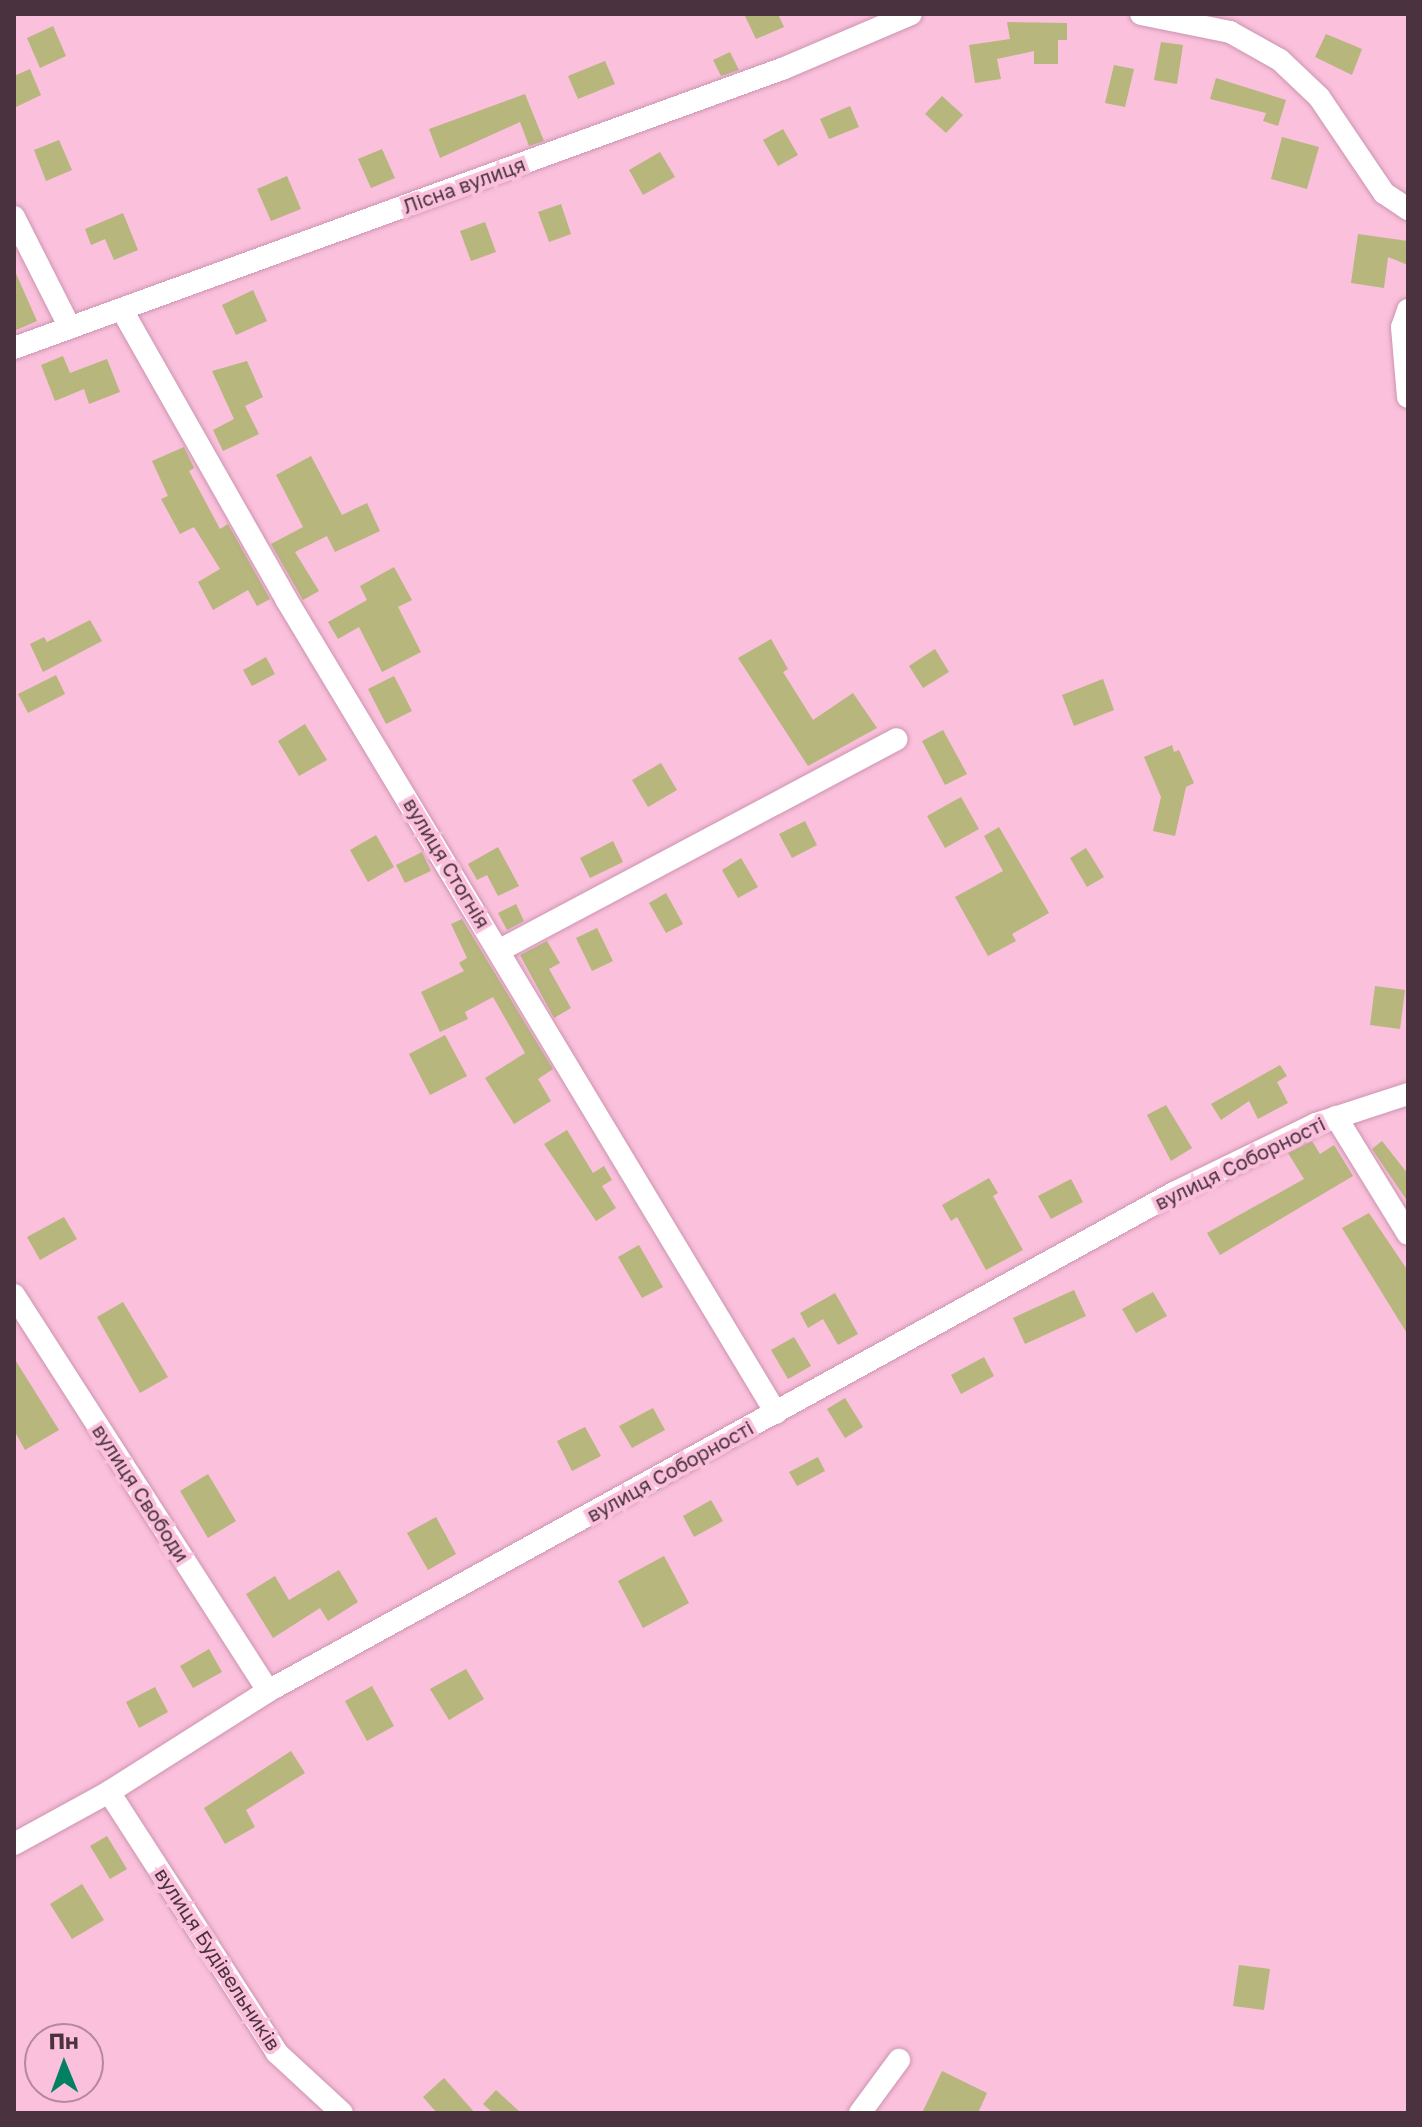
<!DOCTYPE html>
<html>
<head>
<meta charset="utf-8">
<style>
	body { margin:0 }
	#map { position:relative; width:1422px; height:2127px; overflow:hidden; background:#fac0dc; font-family:"Golos Text",sans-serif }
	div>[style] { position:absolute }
	.building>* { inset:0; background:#b6b67d }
	.roads { filter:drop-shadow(0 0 2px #cc94b0) drop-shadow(0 0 2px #cc94b0) }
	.minor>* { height:22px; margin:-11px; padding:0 11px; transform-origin:11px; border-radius:11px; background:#fff }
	span { translate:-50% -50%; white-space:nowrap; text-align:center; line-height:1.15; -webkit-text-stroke:8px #fac0dc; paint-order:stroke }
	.street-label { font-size:20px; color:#4a333e }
	.frame { position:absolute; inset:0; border:16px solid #4a333e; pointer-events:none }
	.north { position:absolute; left:24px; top:2023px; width:80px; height:80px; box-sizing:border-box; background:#fac0dc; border:2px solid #b4889d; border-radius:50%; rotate:359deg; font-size:22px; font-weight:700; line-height:32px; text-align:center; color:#4a333e }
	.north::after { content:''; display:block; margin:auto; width:28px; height:36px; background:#018161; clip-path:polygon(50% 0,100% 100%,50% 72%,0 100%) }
</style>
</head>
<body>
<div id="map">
	<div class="building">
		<div style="clip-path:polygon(744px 14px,778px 14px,784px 27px,756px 39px)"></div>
		<div style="clip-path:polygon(1007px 22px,1067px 23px,1067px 40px,1058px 40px,1058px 64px,1034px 64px,1034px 51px,997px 59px,1001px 79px,975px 83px,969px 45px,1010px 39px)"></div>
		<div style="clip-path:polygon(53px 26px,66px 56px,40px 68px,27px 38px)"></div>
		<div style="clip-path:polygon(1326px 34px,1362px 49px,1352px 75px,1315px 57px)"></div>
		<div style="clip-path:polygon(1161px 42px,1183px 45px,1177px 84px,1154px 80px)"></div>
		<div style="clip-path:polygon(730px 52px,739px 70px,721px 76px,713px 60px)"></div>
		<div style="clip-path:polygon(605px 61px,615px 84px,578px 99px,568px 76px)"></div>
		<div style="clip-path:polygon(1114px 65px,1134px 69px,1125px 107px,1105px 103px)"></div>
		<div style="clip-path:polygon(30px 69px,41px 95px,14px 108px,14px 76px)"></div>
		<div style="clip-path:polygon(1216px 78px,1286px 100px,1278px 126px,1263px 121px,1266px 113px,1210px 99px)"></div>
		<div style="clip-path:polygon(525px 94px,544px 141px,529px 146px,520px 122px,440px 158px,429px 129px)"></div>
		<div style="clip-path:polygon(942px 96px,963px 115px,946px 133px,925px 114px)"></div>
		<div style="clip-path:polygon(850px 106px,859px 127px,829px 139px,820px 119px)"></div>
		<div style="clip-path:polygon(783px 129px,798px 155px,778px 166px,763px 140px)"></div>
		<div style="clip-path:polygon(1282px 137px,1319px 147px,1307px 189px,1271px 179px)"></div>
		<div style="clip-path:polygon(59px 140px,72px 170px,46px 181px,34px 150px)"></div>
		<div style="clip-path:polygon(382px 149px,395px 178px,371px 188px,358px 159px)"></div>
		<div style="clip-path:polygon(660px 152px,675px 177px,643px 195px,629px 170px)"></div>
		<div style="clip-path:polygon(287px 176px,301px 209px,271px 221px,257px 189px)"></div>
		<div style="clip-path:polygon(561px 204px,571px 234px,549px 242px,538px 212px)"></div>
		<div style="clip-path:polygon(123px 213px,138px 250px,114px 260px,105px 239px,91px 245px,85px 229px)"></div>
		<div style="clip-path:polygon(485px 222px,496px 252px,471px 261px,460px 231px)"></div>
		<div style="clip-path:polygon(1358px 234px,1408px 241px,1408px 265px,1388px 257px,1384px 288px,1351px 283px)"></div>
		<div style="clip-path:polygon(14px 269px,37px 321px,14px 331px)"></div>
		<div style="clip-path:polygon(253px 290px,267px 321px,236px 335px,222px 305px)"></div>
		<div style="clip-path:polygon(63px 356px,70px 373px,107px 359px,120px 392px,89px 404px,84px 389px,55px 401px,41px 365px)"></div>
		<div style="clip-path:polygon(247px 361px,263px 397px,245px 406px,259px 434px,223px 451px,213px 430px,234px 419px,212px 371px)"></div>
		<div style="clip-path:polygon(184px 447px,194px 468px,189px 471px,220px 529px,228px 524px,270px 599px,257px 606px,248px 590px,213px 610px,198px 582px,220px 569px,194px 527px,180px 534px,161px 499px,168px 496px,152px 461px)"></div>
		<div style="clip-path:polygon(311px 456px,342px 515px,367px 503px,380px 531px,335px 552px,327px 536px,295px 552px,319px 591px,303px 600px,271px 544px,303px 527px,276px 475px)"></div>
		<div style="clip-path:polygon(394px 567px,412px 600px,398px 607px,421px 652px,382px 672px,359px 627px,338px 639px,328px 622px,367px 600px,360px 586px)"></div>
		<div style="clip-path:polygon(90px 620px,102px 641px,43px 672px,30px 644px,44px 637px,47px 642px)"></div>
		<div style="clip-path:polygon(771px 639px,788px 669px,783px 672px,813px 720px,853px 693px,877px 728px,808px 766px,738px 658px)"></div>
		<div style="clip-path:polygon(935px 649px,949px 672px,923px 688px,909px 666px)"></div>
		<div style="clip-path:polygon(266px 657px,275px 674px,252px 686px,243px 670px)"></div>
		<div style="clip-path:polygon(56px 675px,65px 694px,28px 713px,18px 694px)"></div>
		<div style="clip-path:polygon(394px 676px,412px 711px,386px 724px,368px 689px)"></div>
		<div style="clip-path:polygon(1103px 679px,1114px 710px,1074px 726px,1062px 695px)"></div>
		<div style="clip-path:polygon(305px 724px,327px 760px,299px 776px,278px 741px)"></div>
		<div style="clip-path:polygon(943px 730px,967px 774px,945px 785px,922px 741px)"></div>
		<div style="clip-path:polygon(1172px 745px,1174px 752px,1179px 750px,1194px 783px,1186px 787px,1175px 836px,1153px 831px,1161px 797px,1144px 757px)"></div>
		<div style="clip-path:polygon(661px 763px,677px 790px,648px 807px,632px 780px)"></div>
		<div style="clip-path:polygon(961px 797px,979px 829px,945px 848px,927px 816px)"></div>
		<div style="clip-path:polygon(805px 821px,817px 845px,792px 858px,779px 834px)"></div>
		<div style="clip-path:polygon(999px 827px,1049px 913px,1012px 934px,1016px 941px,988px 956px,955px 897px,1003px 871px,984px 836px)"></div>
		<div style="clip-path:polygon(376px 835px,394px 867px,368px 882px,350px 850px)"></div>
		<div style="clip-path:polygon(613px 841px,623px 862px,590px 878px,580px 858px)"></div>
		<div style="clip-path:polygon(498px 847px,519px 886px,498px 896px,487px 875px,477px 880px,468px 864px)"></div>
		<div style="clip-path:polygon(1086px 848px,1104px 877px,1087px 887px,1070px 858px)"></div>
		<div style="clip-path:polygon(422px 852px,431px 871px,405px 883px,396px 865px)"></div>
		<div style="clip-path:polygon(741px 858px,758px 887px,738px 898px,722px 870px)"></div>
		<div style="clip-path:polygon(666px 893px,683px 924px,666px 933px,649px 903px)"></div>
		<div style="clip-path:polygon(516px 904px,524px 921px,507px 930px,498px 913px)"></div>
		<div style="clip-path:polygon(462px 919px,553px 1069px,538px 1079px,551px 1101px,514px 1124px,485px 1078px,525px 1053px,493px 997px,465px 1012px,468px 1019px,440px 1032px,421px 992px,464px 971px,459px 963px,467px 958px,451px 924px)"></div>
		<div style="clip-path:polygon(597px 928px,613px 961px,592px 971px,576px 938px)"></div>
		<div style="clip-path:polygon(547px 941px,560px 963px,549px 969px,571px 1008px,554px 1018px,520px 955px)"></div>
		<div style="clip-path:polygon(1375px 986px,1405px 990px,1400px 1029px,1370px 1025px)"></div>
		<div style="clip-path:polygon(445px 1035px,467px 1076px,430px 1095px,409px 1054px)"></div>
		<div style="clip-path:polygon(1280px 1065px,1287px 1076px,1277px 1082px,1288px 1103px,1258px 1119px,1249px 1101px,1221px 1120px,1211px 1104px)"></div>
		<div style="clip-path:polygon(1166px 1105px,1192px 1148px,1171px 1161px,1147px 1115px)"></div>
		<div style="clip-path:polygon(567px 1130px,593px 1173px,604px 1166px,612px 1180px,602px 1186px,616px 1208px,596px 1221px,544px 1144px)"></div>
		<div style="clip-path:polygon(1312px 1141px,1320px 1154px,1334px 1145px,1353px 1176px,1220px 1255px,1207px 1233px,1304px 1179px,1288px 1153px)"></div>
		<div style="clip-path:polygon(1382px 1141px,1408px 1174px,1408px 1202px,1372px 1149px)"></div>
		<div style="clip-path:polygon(989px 1178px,998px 1193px,993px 1196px,1023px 1250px,986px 1270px,957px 1217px,951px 1221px,942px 1205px)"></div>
		<div style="clip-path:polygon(1071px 1179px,1083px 1202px,1051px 1219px,1038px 1196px)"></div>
		<div style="clip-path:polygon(1369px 1213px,1408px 1271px,1408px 1335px,1342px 1228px)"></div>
		<div style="clip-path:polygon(64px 1217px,77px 1239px,40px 1260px,27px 1237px)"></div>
		<div style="clip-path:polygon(639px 1245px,663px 1287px,642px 1298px,618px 1257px)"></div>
		<div style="clip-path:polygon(1074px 1290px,1086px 1316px,1025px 1344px,1013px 1318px)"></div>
		<div style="clip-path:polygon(1153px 1292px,1167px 1316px,1136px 1333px,1122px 1309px)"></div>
		<div style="clip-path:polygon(835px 1293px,858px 1334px,838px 1345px,823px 1319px,808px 1328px,800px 1313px)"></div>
		<div style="clip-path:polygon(123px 1302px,168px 1377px,140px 1393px,97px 1317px)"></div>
		<div style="clip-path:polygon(794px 1337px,811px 1366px,788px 1379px,771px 1350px)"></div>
		<div style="clip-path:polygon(984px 1357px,994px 1376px,961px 1394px,951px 1375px)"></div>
		<div style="clip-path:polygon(14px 1358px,59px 1430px,25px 1450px,14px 1430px)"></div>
		<div style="clip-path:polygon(845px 1398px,863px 1427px,845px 1438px,827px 1409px)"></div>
		<div style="clip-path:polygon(653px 1408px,665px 1430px,632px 1448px,619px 1426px)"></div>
		<div style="clip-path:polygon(585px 1427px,601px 1456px,572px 1471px,557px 1441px)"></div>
		<div style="clip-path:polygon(818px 1457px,825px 1471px,797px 1486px,789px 1472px)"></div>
		<div style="clip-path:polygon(208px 1474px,236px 1521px,208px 1538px,180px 1491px)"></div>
		<div style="clip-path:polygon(711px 1500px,723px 1521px,694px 1537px,683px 1516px)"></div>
		<div style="clip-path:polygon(436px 1517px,456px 1554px,428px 1570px,407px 1533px)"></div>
		<div style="clip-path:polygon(664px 1556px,689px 1603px,643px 1628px,618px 1581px)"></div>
		<div style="clip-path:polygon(339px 1570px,358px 1602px,328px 1621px,320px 1608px,273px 1638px,246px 1594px,275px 1576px,289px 1600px)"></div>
		<div style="clip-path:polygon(209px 1649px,222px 1672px,193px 1688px,180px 1666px)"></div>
		<div style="clip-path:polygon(466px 1669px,484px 1699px,449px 1720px,430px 1689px)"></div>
		<div style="clip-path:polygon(372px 1686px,394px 1726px,367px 1741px,345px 1701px)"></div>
		<div style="clip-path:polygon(155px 1687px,168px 1712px,139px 1728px,126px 1702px)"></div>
		<div style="clip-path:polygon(291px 1751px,305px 1773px,246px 1810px,255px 1827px,225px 1844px,204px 1808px)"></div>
		<div style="clip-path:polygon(107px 1836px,127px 1869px,110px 1879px,90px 1846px)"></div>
		<div style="clip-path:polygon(82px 1884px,104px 1920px,72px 1939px,50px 1904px)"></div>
		<div style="clip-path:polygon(1239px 1965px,1270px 1969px,1264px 2010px,1233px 2006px)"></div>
		<div style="clip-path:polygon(942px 2071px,987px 2093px,978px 2113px,922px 2113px)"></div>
		<div style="clip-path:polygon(444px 2078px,475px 2113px,437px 2113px,423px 2097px)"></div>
		<div style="clip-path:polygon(496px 2090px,521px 2113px,493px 2113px,483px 2104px)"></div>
	</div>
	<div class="roads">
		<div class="minor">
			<div style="left:1141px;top:14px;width:91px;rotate:11.4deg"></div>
			<div style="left:1230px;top:32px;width:57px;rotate:29.2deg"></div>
			<div style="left:1280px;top:60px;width:54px;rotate:43.5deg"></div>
			<div style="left:1319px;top:97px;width:116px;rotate:55.9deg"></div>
			<div style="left:1384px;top:193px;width:29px;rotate:34deg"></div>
			<div style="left:14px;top:217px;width:124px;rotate:63.2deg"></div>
			<div style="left:122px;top:310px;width:332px;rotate:60.4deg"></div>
			<div style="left:286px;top:599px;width:950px;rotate:58.95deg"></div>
			<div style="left:1408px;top:310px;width:18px;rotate:109deg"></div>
			<div style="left:1402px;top:327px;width:70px;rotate:85.1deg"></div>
			<div style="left:14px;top:348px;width:817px;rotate:-19.97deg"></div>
			<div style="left:782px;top:69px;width:140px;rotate:-23.1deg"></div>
			<div style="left:500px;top:950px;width:449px;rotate:-28deg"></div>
			<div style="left:1336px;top:1117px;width:137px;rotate:58.4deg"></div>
			<div style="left:14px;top:1295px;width:470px;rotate:57.3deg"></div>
			<div style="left:109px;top:1792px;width:310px;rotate:57.2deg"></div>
			<div style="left:277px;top:2053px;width:88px;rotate:42.7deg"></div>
			<div style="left:14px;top:1844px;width:108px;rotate:-28.7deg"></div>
			<div style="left:109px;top:1792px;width:188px;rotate:-32.4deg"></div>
			<div style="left:268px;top:1691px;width:1034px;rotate:-28.8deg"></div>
			<div style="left:1174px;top:1193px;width:158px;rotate:-25.9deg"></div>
			<div style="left:1316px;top:1124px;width:97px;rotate:-18.1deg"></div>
			<div style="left:860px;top:2113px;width:66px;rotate:-53.7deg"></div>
		</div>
	</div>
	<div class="street-label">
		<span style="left:464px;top:185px;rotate:-20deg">Лісна вулиця</span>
		<span style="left:447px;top:863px;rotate:59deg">вулиця Стогнія</span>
		<span style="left:1240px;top:1163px;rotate:-26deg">вулиця Соборності</span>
		<span style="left:670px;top:1471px;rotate:-29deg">вулиця Соборності</span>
		<span style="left:141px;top:1493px;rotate:57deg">вулиця Свободи</span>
		<span style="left:218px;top:1959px;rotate:57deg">вулиця Будівельників</span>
	</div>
	<div class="frame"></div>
	<div class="north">Пн</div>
</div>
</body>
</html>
